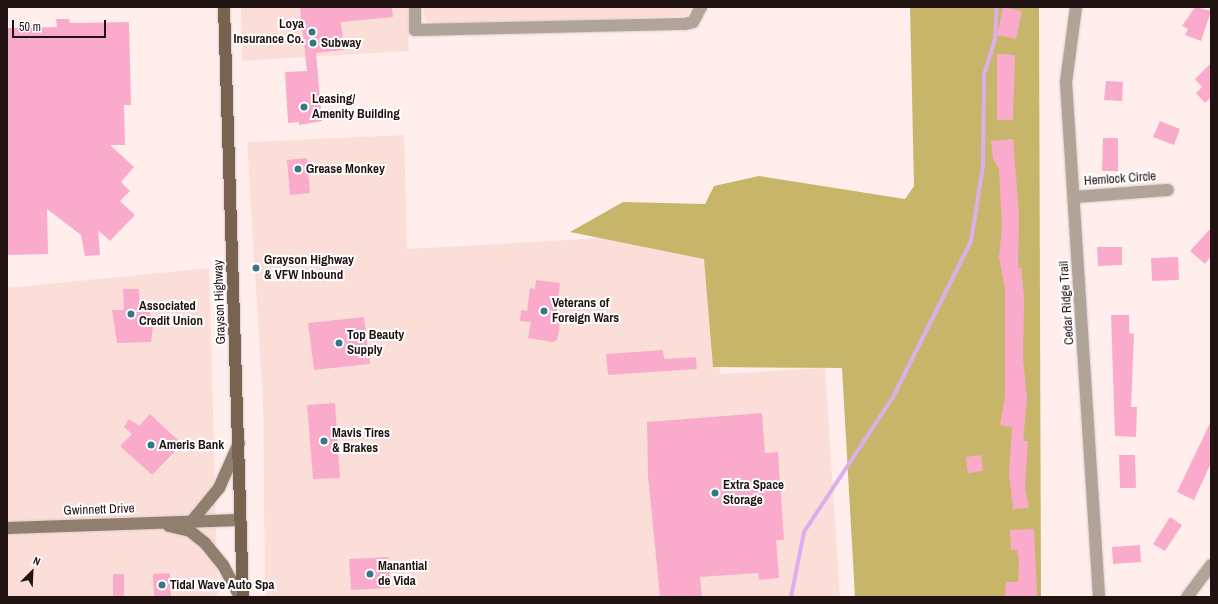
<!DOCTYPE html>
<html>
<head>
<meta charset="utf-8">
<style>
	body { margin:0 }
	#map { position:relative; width:1218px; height:604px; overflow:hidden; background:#ffeeec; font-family:"Archivo Narrow",sans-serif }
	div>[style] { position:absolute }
	.built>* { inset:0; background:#fcded9 }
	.forest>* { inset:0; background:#c7b669 }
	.stream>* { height:4px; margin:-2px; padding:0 2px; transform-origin:2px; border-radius:2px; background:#deadec }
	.building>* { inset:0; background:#faabcb }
	.roads { filter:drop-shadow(0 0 1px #dbcbc9) drop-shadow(0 0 1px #dbcbc9) }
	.street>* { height:12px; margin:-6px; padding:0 6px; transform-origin:6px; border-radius:6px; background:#b0a499 }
	.secondary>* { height:12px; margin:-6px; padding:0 6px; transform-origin:6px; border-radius:6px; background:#907e6e }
	.primary>* { height:12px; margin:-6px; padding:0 6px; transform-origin:6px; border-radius:6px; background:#786350 }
	.dots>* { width:11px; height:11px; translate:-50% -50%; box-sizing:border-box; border:2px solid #fff; border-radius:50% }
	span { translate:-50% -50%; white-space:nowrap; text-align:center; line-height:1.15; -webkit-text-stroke:4px #fff; paint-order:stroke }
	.poi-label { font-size:13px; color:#211311; font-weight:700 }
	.right { translate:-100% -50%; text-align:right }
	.left { translate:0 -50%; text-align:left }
	.street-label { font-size:13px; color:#211311 }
	.frame { position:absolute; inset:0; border:8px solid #211311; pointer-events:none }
	.north { position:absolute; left:12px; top:552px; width:40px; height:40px; -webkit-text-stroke:3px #fff; paint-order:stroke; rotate:24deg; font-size:11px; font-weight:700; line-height:16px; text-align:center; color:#211311 }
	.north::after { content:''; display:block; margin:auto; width:14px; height:18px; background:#211311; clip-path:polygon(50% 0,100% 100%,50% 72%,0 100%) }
	.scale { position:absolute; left:12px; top:20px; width:94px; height:18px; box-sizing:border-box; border:2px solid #211311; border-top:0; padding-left:5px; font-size:12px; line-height:14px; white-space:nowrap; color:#211311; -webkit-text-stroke:3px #fff; paint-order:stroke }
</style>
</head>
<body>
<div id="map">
	<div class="built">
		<div style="clip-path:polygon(241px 7px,408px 7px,409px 51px,242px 61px)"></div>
		<div style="clip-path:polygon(423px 7px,694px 7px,685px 16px,438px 25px,425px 20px)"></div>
		<div style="clip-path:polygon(404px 135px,407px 249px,711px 232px,720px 374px,825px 368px,840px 597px,265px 597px,263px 403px,247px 142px)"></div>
		<div style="clip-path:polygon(209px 268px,218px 597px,7px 597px,7px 288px)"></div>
	</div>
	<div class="forest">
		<div style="clip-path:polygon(910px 7px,1039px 7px,1041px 597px,855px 597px,842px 368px,713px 367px,704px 259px,570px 232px,623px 202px,705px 204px,714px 186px,759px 176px,905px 199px,914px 186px)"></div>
	</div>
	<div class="stream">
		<div style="left:791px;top:597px;width:66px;rotate:-78.7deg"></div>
		<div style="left:804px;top:532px;width:162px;rotate:-56.6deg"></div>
		<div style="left:893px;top:397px;width:174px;rotate:-63.4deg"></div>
		<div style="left:971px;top:241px;width:76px;rotate:-80.9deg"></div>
		<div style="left:983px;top:166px;width:91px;rotate:-89.4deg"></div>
		<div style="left:984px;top:75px;width:37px;rotate:-73deg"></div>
		<div style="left:995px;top:40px;width:33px;rotate:-87deg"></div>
	</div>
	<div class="building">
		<div style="clip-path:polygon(300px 7px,392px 7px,393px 17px,341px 22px,344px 50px,316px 53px,322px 121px,299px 125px,299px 122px,288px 123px,285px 72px,307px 71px)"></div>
		<div style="clip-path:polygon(1003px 7px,1022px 11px,1016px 39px,997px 35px)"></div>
		<div style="clip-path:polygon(1195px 7px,1211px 11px,1201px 41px,1185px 35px,1188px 29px,1182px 26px)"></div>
		<div style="clip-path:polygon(56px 19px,69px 19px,70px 23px,129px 22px,131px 105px,124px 105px,125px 145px,110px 145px,134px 167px,121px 182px,130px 191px,120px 201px,135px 215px,110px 241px,98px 230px,100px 255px,85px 256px,81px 235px,47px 209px,48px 254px,7px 255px,7px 28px,57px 27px)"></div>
		<div style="clip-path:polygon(997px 54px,1015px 55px,1013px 120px,997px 120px)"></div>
		<div style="clip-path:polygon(1211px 63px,1211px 97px,1205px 103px,1196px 93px,1202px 87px,1195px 79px)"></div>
		<div style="clip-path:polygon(1106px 81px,1123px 82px,1122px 101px,1104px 100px)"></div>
		<div style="clip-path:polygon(1160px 121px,1180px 129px,1174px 145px,1153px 137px)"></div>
		<div style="clip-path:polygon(1103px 138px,1118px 138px,1118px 171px,1102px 171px)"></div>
		<div style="clip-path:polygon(1013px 139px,1019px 214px,1018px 268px,1021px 267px,1024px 297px,1023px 358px,1027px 399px,1023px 441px,1028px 441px,1025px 488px,1029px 508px,1013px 509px,1009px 474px,1012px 427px,1000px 425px,1005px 397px,1005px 289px,999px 257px,1002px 226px,999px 169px,993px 159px,991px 141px)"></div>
		<div style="clip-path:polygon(307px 158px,310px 193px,290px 195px,287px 160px)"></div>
		<div style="clip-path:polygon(1211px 228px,1211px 256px,1205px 264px,1190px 251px)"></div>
		<div style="clip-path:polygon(1097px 247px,1122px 247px,1122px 265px,1098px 266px)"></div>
		<div style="clip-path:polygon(1178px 257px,1179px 280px,1152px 281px,1151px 258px)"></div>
		<div style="clip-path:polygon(536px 280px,560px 283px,556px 319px,560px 319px,559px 330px,557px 340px,553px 342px,528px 338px,531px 322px,520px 321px,521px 310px,527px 311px,530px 288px,535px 289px)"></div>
		<div style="clip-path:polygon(123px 289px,139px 289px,140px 310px,150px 309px,150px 317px,154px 317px,151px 342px,117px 343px,112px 310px,124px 310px)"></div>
		<div style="clip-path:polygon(1111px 315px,1129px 315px,1129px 333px,1134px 334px,1131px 407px,1137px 407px,1136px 437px,1115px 436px)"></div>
		<div style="clip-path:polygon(364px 317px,370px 364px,314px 370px,308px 323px)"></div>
		<div style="clip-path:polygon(663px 350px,664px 359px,696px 357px,697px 369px,608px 375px,606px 354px)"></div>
		<div style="clip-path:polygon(335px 403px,340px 478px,313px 479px,307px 405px)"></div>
		<div style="clip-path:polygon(762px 413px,765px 453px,778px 452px,784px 540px,776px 540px,779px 578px,759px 580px,758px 573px,700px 577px,702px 597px,660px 597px,648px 476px,647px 422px)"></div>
		<div style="clip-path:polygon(150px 414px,182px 444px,152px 475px,120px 446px,132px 434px,124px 427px,129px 419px,139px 426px)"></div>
		<div style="clip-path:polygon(1211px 421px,1211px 463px,1194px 500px,1177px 492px)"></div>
		<div style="clip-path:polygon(981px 455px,983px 471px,968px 473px,966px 457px)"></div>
		<div style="clip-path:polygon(1119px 455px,1135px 455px,1136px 488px,1120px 488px)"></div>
		<div style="clip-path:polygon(1170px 517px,1182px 525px,1165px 551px,1153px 544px)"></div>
		<div style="clip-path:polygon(1034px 529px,1037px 597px,1005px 597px,1006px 582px,1018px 582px,1019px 562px,1017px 550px,1011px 550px,1010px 530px)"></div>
		<div style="clip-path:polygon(1140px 545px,1141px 562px,1113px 564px,1112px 547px)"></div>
		<div style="clip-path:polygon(389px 557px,390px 588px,351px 590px,349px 559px)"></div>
		<div style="clip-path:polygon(170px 573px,171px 597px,154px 597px,153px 574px)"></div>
		<div style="clip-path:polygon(113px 574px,124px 574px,124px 597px,113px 597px)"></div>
	</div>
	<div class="roads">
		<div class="street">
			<div style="left:415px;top:7px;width:23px;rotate:90deg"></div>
			<div style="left:415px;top:30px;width:270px;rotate:-1.3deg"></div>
			<div style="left:685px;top:24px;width:8px;rotate:-14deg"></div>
			<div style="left:693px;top:22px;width:17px;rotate:-62deg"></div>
			<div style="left:1076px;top:7px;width:76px;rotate:97.6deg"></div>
			<div style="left:1066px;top:82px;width:516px;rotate:86.33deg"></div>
			<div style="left:1074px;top:197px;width:94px;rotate:-4.3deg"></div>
			<div style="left:1187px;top:597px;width:40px;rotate:-53deg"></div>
		</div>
		<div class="secondary">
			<div style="left:192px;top:521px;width:43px;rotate:-50.7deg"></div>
			<div style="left:219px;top:488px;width:49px;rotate:-66deg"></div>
			<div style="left:169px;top:526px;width:22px;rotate:13deg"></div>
			<div style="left:190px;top:531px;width:19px;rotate:39deg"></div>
			<div style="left:205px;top:543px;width:28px;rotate:51deg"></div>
			<div style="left:223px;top:565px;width:36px;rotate:62deg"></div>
			<div style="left:7px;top:528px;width:233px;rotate:-2deg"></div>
		</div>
		<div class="primary">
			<div style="left:224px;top:7px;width:590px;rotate:88.16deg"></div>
		</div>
	</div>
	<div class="dots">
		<div style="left:312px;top:32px;background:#347888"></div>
		<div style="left:313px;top:43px;background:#347888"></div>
		<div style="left:304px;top:107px;background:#347888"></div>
		<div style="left:298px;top:169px;background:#347888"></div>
		<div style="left:256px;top:268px;background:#347888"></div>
		<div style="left:544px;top:311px;background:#347888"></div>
		<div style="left:131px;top:314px;background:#347888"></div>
		<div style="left:339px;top:343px;background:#347888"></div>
		<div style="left:324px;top:441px;background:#347888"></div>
		<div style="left:151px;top:445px;background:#347888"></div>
		<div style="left:715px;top:493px;background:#347888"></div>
		<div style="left:370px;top:574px;background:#347888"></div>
		<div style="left:162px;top:585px;background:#347888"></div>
	</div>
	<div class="poi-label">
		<span class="right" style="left:304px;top:32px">Loya<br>Insurance Co.</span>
		<span class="left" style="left:321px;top:43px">Subway</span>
		<span class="left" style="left:312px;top:107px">Leasing/<br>Amenity Building</span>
		<span class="left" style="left:306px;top:169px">Grease Monkey</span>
		<span class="left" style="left:264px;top:268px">Grayson Highway<br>&amp; VFW Inbound</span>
		<span class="left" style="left:552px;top:311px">Veterans of<br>Foreign Wars</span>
		<span class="left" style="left:139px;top:314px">Associated<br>Credit Union</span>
		<span class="left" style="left:347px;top:343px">Top Beauty<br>Supply</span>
		<span class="left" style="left:332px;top:441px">Mavis Tires<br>&amp; Brakes</span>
		<span class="left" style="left:159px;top:445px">Ameris Bank</span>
		<span class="left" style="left:723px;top:493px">Extra Space<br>Storage</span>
		<span class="left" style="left:378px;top:574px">Manantial<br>de Vida</span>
		<span class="left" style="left:170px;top:585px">Tidal Wave Auto Spa</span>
	</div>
	<div class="street-label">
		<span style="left:1120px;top:179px;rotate:-4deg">Hemlock Circle</span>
		<span style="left:220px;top:302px;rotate:-92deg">Grayson Highway</span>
		<span style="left:1067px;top:303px;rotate:-94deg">Cedar Ridge Trail</span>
		<span style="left:99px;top:510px;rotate:-2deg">Gwinnett Drive</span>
	</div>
	<div class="frame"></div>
	<div class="north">N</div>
	<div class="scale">50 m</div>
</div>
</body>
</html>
